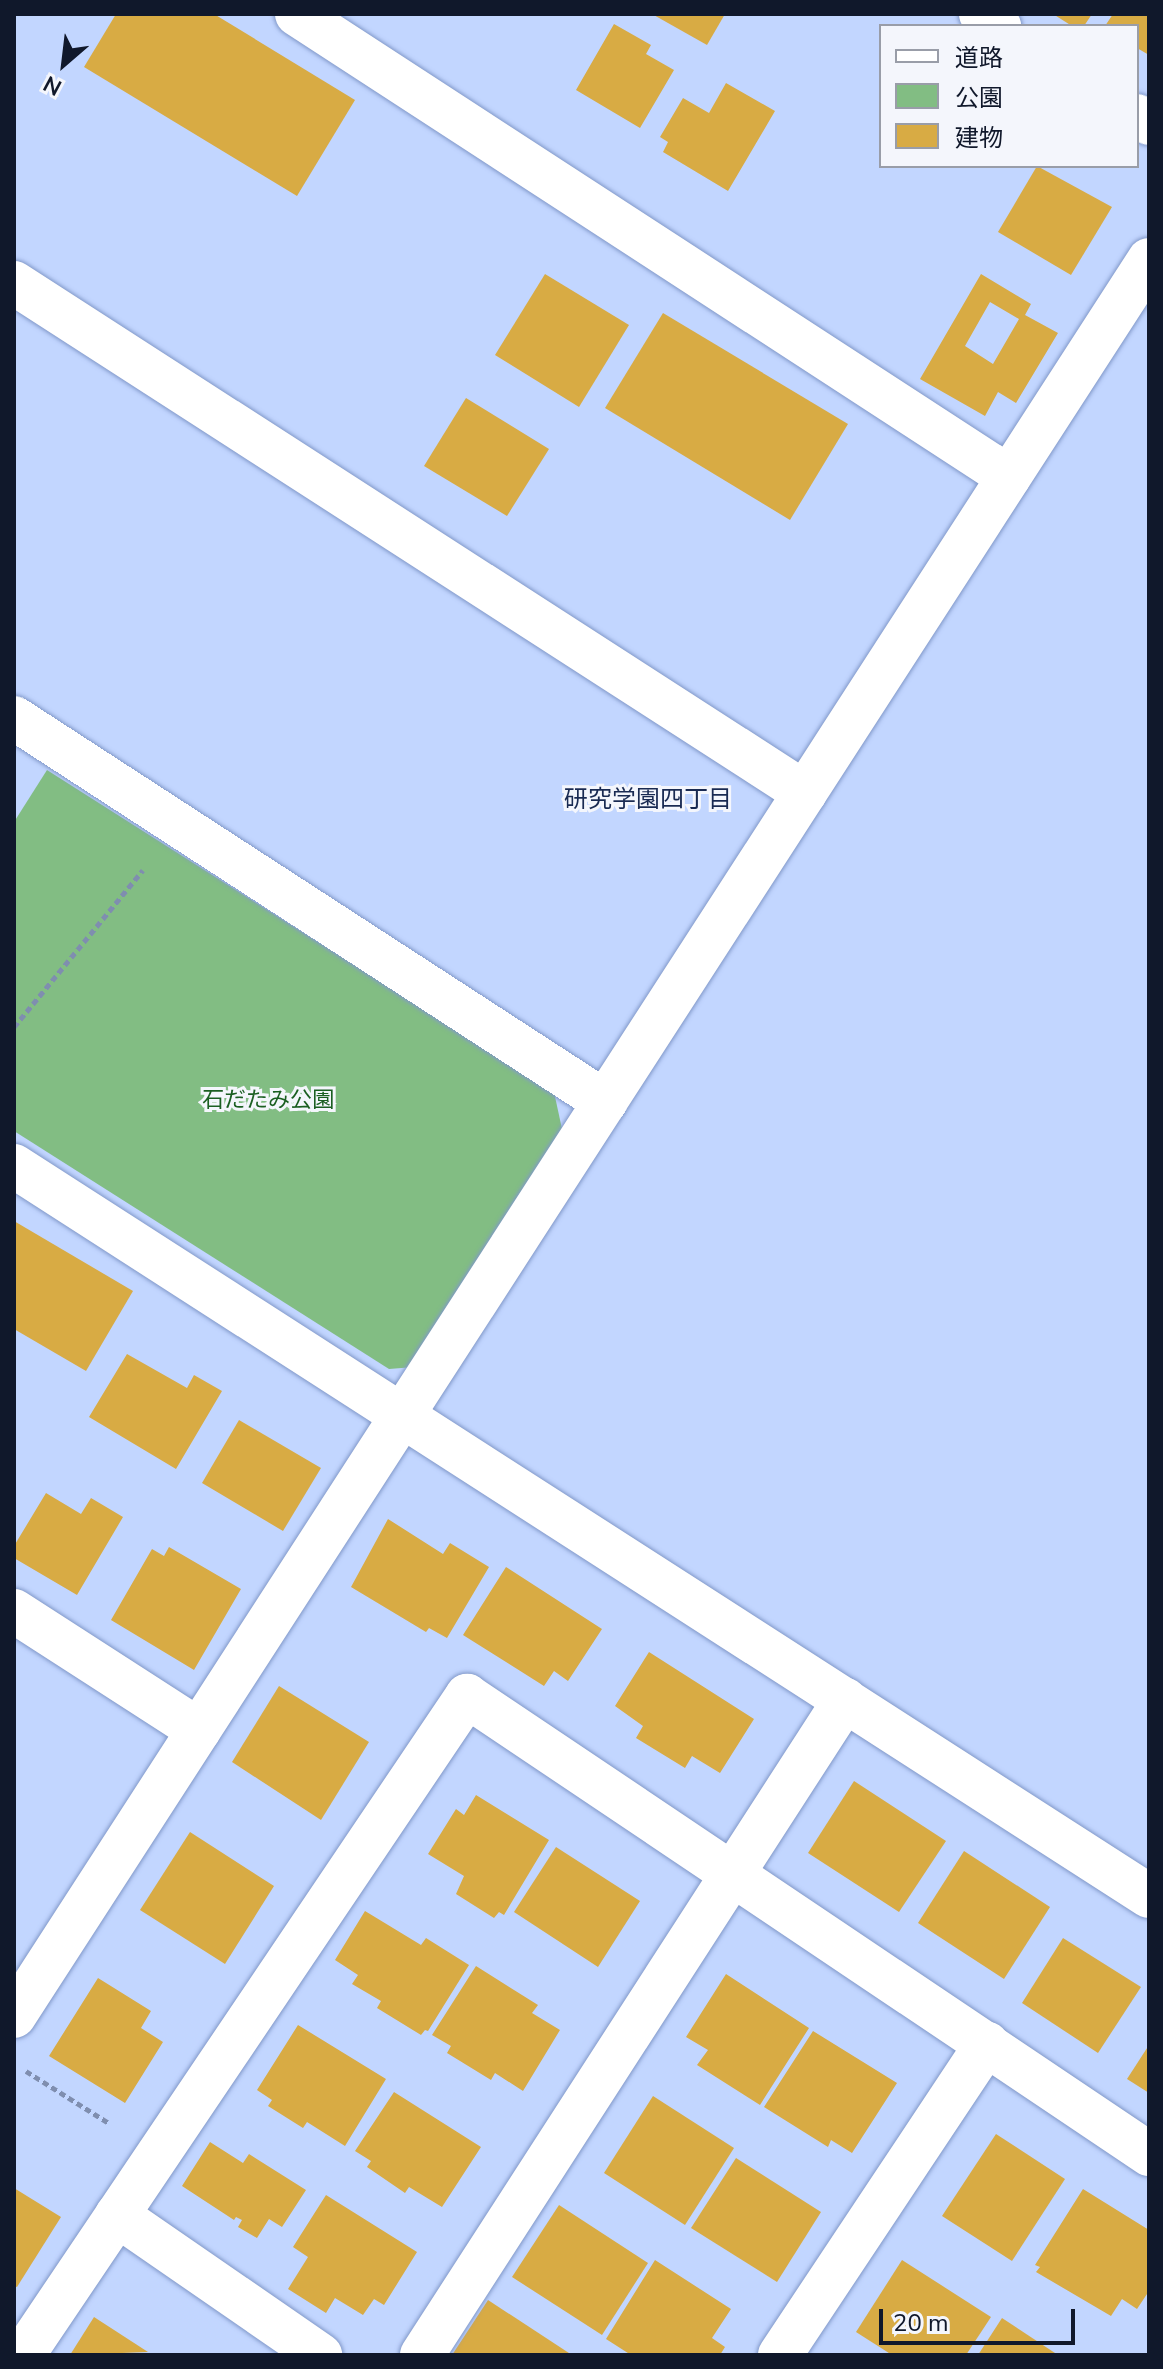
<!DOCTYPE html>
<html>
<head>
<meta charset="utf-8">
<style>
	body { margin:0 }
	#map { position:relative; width:1163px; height:2369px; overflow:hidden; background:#c2d6ff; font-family:"Nunito Sans","Noto Sans JP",sans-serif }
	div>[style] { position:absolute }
	.green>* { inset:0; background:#82bd83 }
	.building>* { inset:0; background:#d8ab44 }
	.path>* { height:5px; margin-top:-2.5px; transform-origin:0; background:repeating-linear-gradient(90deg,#7f8eaf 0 6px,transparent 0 10px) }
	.roads { filter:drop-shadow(0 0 2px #8198c9) drop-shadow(0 0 2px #8198c9) }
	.minor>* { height:44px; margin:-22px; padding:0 22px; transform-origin:22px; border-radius:22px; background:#fff }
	span { translate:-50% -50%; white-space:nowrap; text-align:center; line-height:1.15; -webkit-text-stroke:6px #f4f6fc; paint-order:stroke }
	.park-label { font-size:22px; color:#1b5f22 }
	.neighbourhood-label { font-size:24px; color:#192a52 }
	.frame { position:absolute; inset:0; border:16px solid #10182b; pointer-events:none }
	.legend { position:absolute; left:879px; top:24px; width:260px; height:144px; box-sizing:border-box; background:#f4f6fc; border:2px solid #999da8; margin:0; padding:10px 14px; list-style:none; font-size:24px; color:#10182b }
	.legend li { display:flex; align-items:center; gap:16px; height:40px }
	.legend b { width:40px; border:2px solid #999da8 }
	.north { position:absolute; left:24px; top:24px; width:80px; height:80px; -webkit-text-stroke:6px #f4f6fc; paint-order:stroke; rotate:208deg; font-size:22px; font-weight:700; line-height:32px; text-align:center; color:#10182b }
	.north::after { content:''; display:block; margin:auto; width:28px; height:36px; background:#10182b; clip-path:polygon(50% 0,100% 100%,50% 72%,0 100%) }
	.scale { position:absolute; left:879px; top:2309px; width:196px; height:36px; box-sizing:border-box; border:4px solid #10182b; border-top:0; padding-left:10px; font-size:24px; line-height:28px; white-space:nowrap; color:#10182b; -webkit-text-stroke:6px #f4f6fc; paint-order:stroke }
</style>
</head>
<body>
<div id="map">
	<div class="green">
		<div style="clip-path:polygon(47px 770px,554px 1092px,562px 1129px,414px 1367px,389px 1369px,14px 1131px,14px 822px)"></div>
	</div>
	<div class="building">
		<div style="clip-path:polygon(116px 14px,214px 14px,355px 100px,297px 196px,84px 67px)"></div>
		<div style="clip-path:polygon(652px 14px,725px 14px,707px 45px)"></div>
		<div style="clip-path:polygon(1053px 14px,1092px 14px,1084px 26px,1072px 26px)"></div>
		<div style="clip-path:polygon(1113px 14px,1149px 14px,1149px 55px,1137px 48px,1137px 26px,1105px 26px)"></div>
		<div style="clip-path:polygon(614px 24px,651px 45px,646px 54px,674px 70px,640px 128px,576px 90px)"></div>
		<div style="clip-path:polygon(726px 83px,775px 111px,728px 191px,663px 152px,668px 142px,660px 137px,683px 98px,709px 113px)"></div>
		<div style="clip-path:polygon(1037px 166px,1112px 207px,1071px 275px,998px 232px)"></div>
		<div style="clip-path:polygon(545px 274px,629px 325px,579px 407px,495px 355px)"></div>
		<div style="clip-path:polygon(evenodd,981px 274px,1031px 304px,1025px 315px,1058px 333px,1016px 403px,998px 392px,985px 416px,920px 379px,981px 274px,990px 302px,1019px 319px,993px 364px,965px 346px,990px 302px)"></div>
		<div style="clip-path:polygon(663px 313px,848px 424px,790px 520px,605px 408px)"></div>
		<div style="clip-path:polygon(466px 398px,549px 449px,507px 516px,424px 466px)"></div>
		<div style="clip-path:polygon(14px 1221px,133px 1291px,86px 1371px,14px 1329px)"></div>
		<div style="clip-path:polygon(127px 1354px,187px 1388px,194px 1375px,222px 1391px,176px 1469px,89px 1417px)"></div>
		<div style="clip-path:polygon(239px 1420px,321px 1468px,283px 1531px,202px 1483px)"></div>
		<div style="clip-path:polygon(46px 1493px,81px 1514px,91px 1498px,123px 1517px,77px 1595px,14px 1558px,14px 1546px)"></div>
		<div style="clip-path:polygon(388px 1519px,443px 1554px,450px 1543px,489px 1567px,447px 1638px,429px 1628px,426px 1632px,351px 1587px)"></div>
		<div style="clip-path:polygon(169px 1547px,241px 1589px,194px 1670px,111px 1620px,152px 1549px,164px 1556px)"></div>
		<div style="clip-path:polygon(506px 1567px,602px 1629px,568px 1681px,554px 1671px,544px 1686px,463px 1635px)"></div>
		<div style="clip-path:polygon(649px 1652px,754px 1719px,720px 1773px,692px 1756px,685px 1768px,636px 1738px,643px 1726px,615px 1706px)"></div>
		<div style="clip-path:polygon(279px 1686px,369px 1742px,321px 1820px,232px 1762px)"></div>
		<div style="clip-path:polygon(854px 1781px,946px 1841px,899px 1912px,808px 1853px)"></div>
		<div style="clip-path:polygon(476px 1795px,549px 1840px,504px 1915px,499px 1912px,494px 1918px,456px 1894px,464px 1876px,428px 1854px,456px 1809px,464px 1815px)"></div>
		<div style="clip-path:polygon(190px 1832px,274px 1886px,225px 1964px,140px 1910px)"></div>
		<div style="clip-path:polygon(556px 1847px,640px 1901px,598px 1967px,514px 1912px)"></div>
		<div style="clip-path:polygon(964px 1851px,1050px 1907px,1004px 1979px,918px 1923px)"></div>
		<div style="clip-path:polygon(365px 1911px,421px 1945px,426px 1938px,469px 1965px,428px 2031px,425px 2030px,421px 2035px,377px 2008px,381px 2001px,352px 1984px,358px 1975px,335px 1960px)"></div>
		<div style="clip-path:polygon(1063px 1938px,1141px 1987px,1098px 2053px,1022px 2003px)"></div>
		<div style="clip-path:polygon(476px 1966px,538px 2005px,532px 2013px,560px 2030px,523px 2091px,495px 2073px,491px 2080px,447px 2053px,451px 2046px,432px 2035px)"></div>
		<div style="clip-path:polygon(726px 1974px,809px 2028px,760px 2105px,697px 2065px,708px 2050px,686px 2037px)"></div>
		<div style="clip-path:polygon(98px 1978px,151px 2011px,141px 2028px,163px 2042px,125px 2103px,49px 2056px)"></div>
		<div style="clip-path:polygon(298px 2025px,386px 2079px,345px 2146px,307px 2122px,303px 2128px,268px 2106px,272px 2100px,257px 2090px)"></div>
		<div style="clip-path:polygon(813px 2031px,897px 2083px,852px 2153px,831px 2140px,828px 2147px,764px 2107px)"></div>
		<div style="clip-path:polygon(1149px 2045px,1149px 2093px,1127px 2079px)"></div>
		<div style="clip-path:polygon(394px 2092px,481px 2147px,442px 2207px,409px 2187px,405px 2193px,367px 2167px,371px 2161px,355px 2151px)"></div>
		<div style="clip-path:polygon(653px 2096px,734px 2148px,685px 2225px,604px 2173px)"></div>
		<div style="clip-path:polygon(996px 2134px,1065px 2179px,1012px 2261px,942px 2216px)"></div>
		<div style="clip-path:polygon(210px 2142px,243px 2163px,249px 2154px,306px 2190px,282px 2227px,269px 2219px,257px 2238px,238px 2227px,242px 2220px,236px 2217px,234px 2220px,182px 2186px)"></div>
		<div style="clip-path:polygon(736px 2158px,821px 2212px,777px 2282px,691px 2228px)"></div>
		<div style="clip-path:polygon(14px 2188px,61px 2217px,17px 2287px,14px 2286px)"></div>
		<div style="clip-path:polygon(1083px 2189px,1149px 2230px,1149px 2291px,1137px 2309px,1122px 2299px,1111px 2316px,1036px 2272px,1040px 2267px,1035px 2265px)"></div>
		<div style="clip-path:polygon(326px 2195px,417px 2252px,384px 2305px,374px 2299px,363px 2315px,335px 2298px,326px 2313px,288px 2289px,308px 2257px,293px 2247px)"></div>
		<div style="clip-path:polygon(559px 2205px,648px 2263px,602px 2335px,512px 2277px)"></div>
		<div style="clip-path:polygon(655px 2260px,731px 2309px,712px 2338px,725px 2347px,720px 2355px,631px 2355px,606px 2339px)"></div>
		<div style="clip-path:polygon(902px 2260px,991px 2317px,966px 2355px,892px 2355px,856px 2332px)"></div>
		<div style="clip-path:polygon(488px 2300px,572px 2355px,452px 2355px)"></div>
		<div style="clip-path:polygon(94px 2317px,148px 2352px,70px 2355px)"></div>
		<div style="clip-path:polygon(1002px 2318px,1058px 2355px,978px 2355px)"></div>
	</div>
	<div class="path">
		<div style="left:14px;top:1027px;width:203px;rotate:-50.6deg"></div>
		<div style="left:26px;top:2071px;width:98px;rotate:32.1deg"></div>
	</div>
	<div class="roads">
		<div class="minor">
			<div style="left:297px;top:14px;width:849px;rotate:33.04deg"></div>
			<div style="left:981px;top:14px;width:22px;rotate:34deg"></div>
			<div style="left:1137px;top:116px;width:14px;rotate:30deg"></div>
			<div style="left:14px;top:283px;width:941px;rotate:32.81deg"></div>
			<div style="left:14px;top:718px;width:705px;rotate:33.01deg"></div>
			<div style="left:14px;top:1166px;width:1349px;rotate:32.75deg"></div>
			<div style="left:14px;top:1611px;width:220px;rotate:32.8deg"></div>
			<div style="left:14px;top:2016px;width:2091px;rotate:-57.12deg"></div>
			<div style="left:117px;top:2215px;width:247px;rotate:34.6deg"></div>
			<div style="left:23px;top:2355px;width:795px;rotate:-56.03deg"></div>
			<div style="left:467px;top:1696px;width:822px;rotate:33.88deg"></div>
			<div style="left:422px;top:2355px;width:780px;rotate:-57.15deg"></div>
			<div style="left:780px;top:2355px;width:374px;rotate:-56.4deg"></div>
		</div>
	</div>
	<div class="park-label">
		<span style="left:268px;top:1101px">石だたみ公園</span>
	</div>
	<div class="neighbourhood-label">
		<span style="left:648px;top:800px">研究学園四丁目</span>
	</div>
	<div class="frame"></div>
	<ul class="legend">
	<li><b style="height:10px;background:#fff"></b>道路</li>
	<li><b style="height:22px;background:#82bd83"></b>公園</li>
	<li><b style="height:22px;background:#d8ab44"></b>建物</li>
	</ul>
	<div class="north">N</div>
	<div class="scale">20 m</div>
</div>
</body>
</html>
